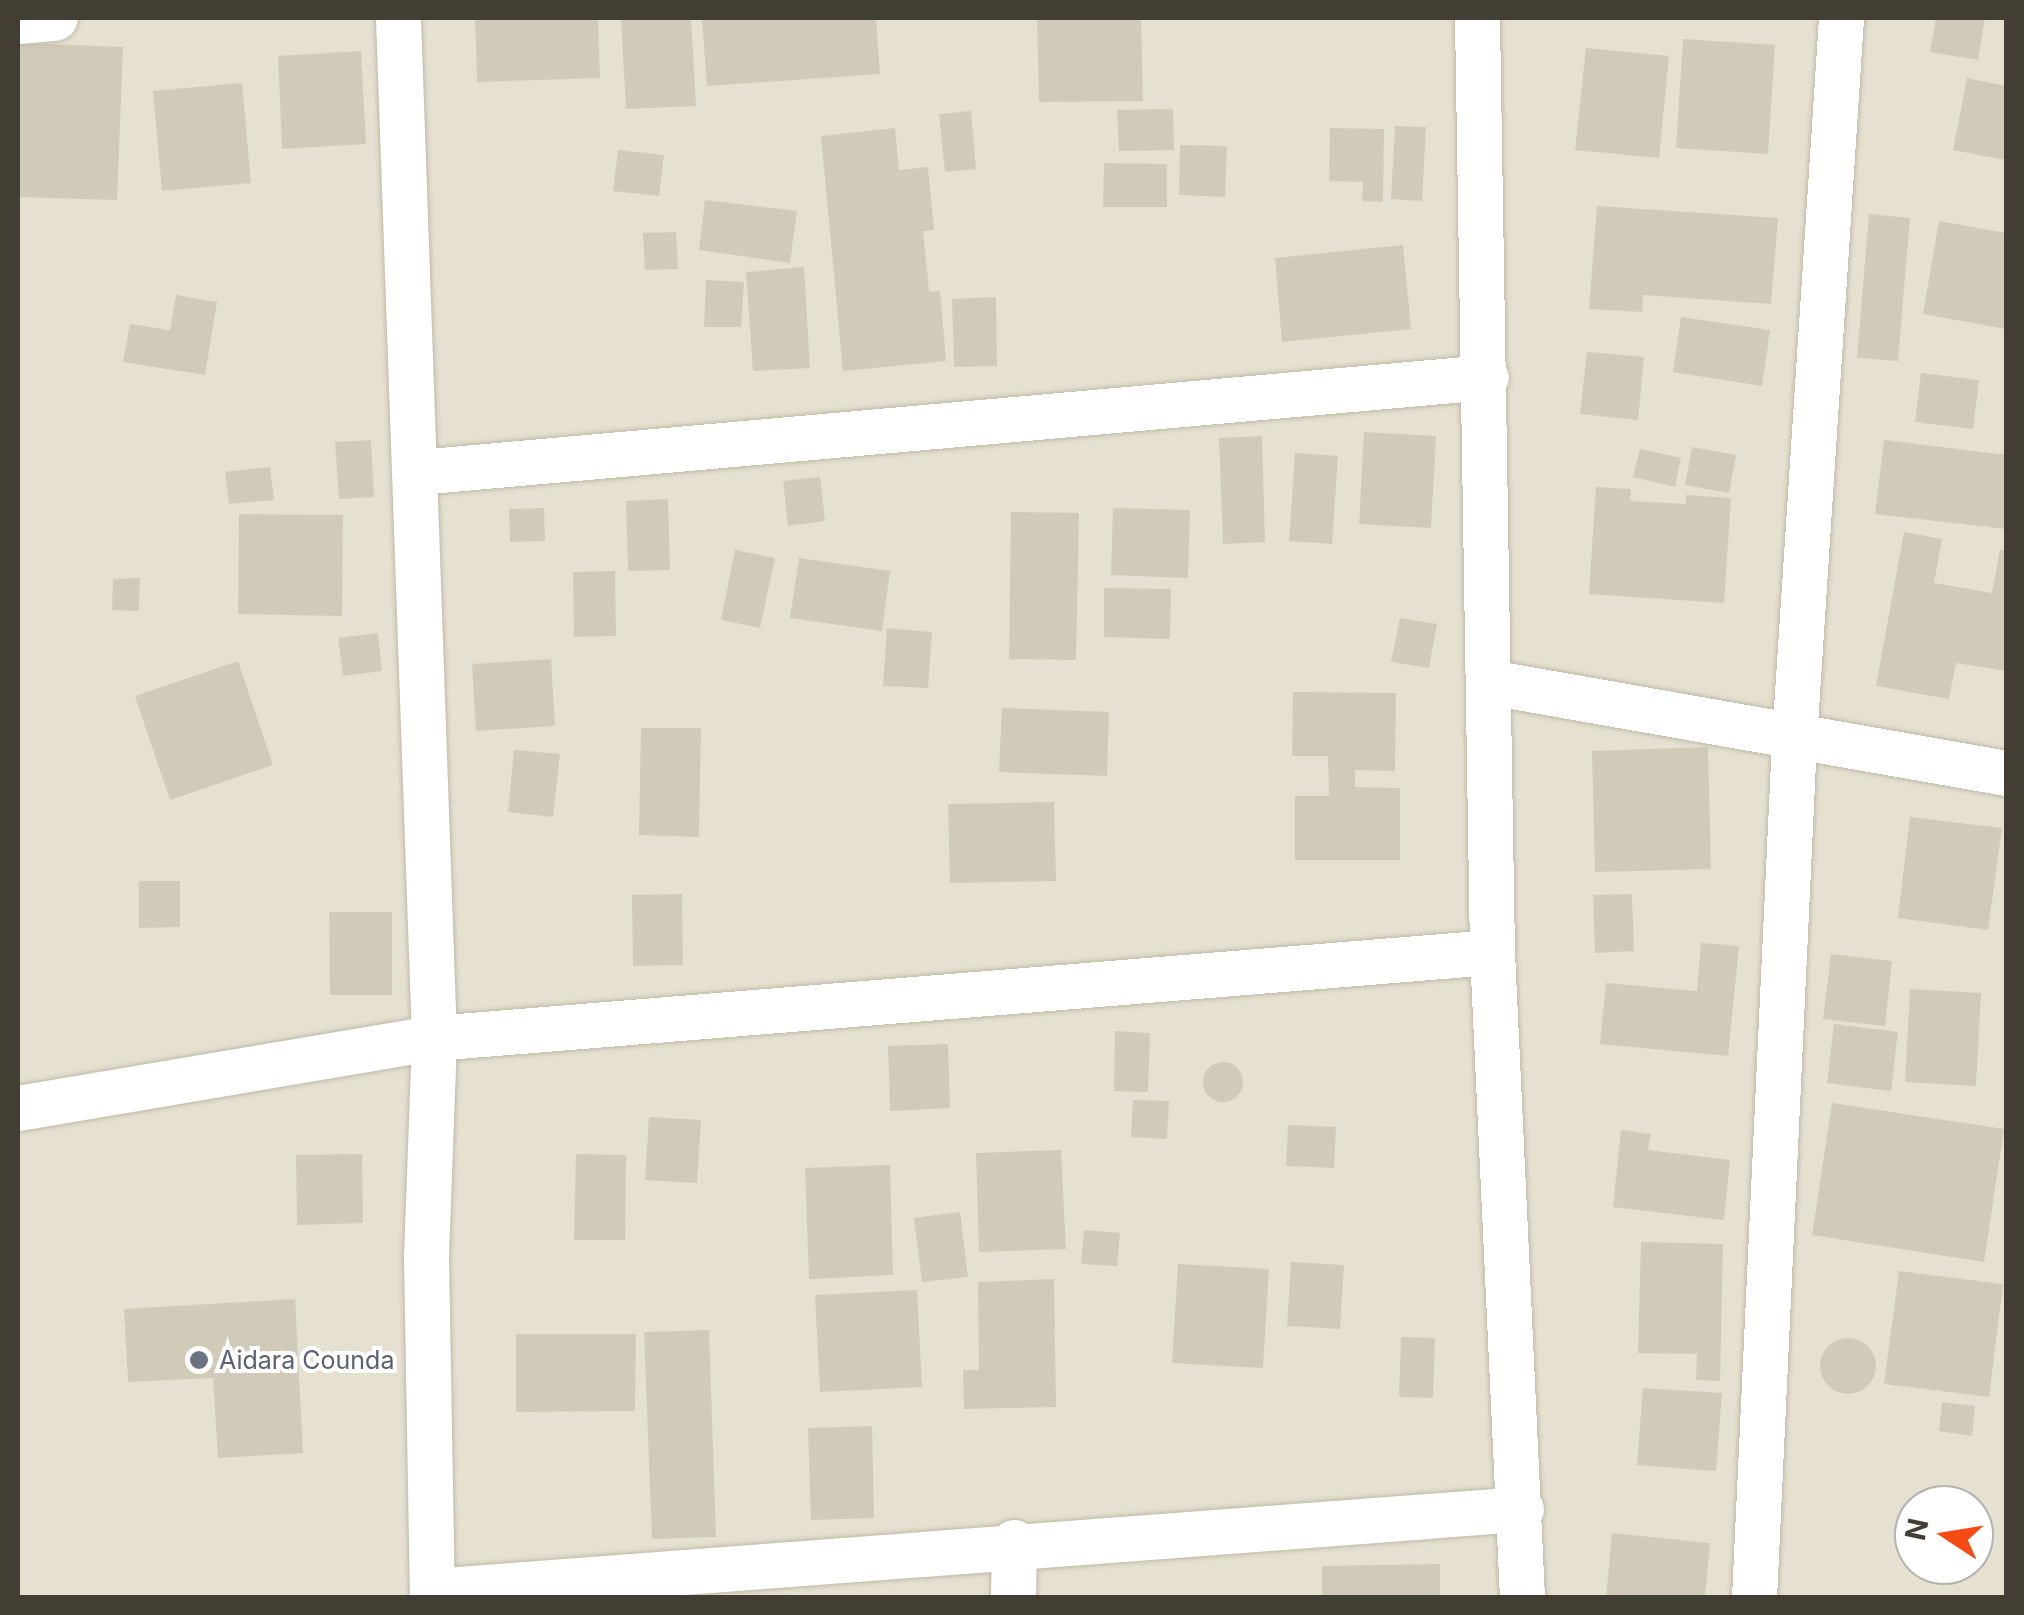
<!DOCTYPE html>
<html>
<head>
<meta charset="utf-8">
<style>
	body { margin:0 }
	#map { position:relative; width:2024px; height:1615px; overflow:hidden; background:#f1eee2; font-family:Inter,sans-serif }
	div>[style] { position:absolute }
	.residential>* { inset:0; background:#e5e0d0 }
	.building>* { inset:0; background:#d2cab8 }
	.round { border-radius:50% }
	.roads { filter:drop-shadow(0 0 2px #bfb9a8) drop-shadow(0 0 2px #bfb9a8) }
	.street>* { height:45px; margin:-22.5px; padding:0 22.5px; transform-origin:22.5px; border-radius:22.5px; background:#fff }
	.dots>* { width:28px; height:28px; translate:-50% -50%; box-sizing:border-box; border:5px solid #fff; border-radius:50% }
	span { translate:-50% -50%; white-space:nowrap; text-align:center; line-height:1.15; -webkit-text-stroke:8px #fff; paint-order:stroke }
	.worship-label { font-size:25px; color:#5b616d }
	.left { translate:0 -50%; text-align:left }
	.frame { position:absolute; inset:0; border:20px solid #423e33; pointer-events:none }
	.north { position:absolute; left:1894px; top:1485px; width:100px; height:100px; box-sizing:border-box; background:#fff; border:2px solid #b3b2ad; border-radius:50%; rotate:282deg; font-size:28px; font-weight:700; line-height:40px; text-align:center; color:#423e33 }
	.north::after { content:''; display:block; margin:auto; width:35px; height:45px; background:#f64c14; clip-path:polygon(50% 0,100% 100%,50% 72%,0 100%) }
</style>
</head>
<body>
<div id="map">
	<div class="residential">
		<div style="clip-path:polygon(evenodd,18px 18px,2006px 18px,2006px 1597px,18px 1597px,18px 18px,1914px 1505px,1974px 1505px,1974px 1565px,1914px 1565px,1914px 1505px)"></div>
	</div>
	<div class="building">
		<div style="clip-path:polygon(475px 18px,598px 18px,600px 78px,477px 82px)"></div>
		<div style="clip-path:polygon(621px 18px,691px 18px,696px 106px,626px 109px)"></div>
		<div style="clip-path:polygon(702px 18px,876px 18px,880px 74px,707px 86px)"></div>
		<div style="clip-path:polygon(1037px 18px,1141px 18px,1143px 101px,1039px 102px)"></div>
		<div style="clip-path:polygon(1936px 18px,1985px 18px,1978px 60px,1930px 52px)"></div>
		<div style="clip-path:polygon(1683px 39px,1775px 45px,1768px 154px,1676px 148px)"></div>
		<div style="clip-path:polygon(18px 43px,123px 47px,117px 200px,18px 197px)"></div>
		<div style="clip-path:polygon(1586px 48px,1669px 56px,1659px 158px,1575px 150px)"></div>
		<div style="clip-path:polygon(361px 51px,366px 144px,282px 149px,278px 56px)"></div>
		<div style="clip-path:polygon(1967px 78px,2006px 86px,2006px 160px,1953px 150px)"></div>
		<div style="clip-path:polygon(242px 83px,251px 183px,162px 191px,153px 91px)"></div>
		<div style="clip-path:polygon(1173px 109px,1174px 150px,1119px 151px,1117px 110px)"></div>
		<div style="clip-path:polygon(971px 111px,976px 169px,945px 172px,939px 114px)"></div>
		<div style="clip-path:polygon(1395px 126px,1426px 127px,1422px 201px,1391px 199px)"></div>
		<div style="clip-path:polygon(895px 128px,899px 170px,928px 167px,934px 230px,923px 231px,929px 292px,940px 291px,946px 361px,843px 371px,821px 136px)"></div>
		<div style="clip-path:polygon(1330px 128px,1384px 129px,1383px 202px,1362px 201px,1363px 182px,1329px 181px)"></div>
		<div style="clip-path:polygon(1180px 145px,1227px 146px,1225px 197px,1179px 195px)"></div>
		<div style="clip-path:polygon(618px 150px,664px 155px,659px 196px,613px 191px)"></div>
		<div style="clip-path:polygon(1104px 163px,1167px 164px,1167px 207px,1103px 207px)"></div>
		<div style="clip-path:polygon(705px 200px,797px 211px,790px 263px,699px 250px)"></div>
		<div style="clip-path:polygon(1597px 206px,1778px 218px,1771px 304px,1643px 295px,1642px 312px,1589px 309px)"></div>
		<div style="clip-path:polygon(1869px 214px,1910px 218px,1898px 361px,1857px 358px)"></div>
		<div style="clip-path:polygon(1939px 221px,2006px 233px,2006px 329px,1923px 314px)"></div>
		<div style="clip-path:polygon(676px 232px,678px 269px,645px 270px,643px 233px)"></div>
		<div style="clip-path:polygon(1403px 245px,1411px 329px,1282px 342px,1275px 258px)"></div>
		<div style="clip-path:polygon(804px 267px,810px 368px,753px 371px,746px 272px)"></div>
		<div style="clip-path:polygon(706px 280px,744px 282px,741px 327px,704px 327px)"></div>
		<div style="clip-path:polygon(176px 295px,217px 302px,205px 375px,123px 362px,130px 324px,170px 330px)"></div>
		<div style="clip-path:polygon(996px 297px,997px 366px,954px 367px,952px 299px)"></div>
		<div style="clip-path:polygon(1681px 317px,1770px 330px,1762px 386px,1673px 372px)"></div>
		<div style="clip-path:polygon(1587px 352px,1644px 357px,1638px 420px,1580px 414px)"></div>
		<div style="clip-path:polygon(1921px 373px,1979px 380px,1973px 429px,1915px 422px)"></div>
		<div style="clip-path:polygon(1364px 432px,1436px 436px,1431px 528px,1359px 524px)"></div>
		<div style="clip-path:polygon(1262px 436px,1265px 542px,1223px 544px,1219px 438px)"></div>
		<div style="clip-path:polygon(371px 440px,374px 497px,339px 499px,335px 442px)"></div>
		<div style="clip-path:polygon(1884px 440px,2006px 455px,2006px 529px,1875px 514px)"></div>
		<div style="clip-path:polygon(1692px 447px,1736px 455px,1729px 493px,1685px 485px)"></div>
		<div style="clip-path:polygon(1640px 449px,1681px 458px,1675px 487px,1633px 477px)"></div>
		<div style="clip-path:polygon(1295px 453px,1338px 456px,1332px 544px,1289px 541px)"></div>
		<div style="clip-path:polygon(270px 467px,274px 500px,229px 504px,225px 472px)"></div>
		<div style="clip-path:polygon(820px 477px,825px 521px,788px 526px,783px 481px)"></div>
		<div style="clip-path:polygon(1596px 487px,1631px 489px,1630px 501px,1686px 504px,1686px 495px,1731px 498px,1724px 603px,1589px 594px)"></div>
		<div style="clip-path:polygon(668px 499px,670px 570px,628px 571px,626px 501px)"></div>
		<div style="clip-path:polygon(544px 508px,545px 541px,510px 542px,509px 509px)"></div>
		<div style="clip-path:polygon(1113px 508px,1190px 510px,1188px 578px,1111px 575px)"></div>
		<div style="clip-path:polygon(1011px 512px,1079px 513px,1076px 660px,1009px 659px)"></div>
		<div style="clip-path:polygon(239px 514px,343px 515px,342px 616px,238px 614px)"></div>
		<div style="clip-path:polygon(1904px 532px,1942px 539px,1934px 583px,1992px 593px,2000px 550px,2006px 551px,2006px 671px,1956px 663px,1949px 699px,1876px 686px)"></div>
		<div style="clip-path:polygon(735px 550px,775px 558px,760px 628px,721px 620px)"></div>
		<div style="clip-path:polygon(799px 558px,890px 571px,882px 631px,790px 618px)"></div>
		<div style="clip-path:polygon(615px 571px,616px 636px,574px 637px,573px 572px)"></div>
		<div style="clip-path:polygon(140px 578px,139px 611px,112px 610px,113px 579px)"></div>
		<div style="clip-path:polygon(1104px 588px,1171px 589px,1170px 639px,1104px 637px)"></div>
		<div style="clip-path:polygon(1400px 618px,1437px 624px,1429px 668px,1391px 662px)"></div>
		<div style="clip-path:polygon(887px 628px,932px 632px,928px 688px,883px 686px)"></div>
		<div style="clip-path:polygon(378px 633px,382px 671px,343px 676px,338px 638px)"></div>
		<div style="clip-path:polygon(551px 659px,555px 726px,476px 731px,472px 664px)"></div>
		<div style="clip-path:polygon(238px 661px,273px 765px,170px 800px,135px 696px)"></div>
		<div style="clip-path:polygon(1293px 692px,1396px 693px,1395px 771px,1355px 770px,1355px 787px,1400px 788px,1400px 860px,1295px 860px,1295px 796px,1329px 796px,1328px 756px,1292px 756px)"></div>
		<div style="clip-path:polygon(1002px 708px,1109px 712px,1107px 776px,999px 772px)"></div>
		<div style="clip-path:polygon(641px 728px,701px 728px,699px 837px,639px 835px)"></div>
		<div style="clip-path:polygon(1708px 747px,1711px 869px,1595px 872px,1592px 751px)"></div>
		<div style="clip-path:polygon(514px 750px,560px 754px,553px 817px,508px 812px)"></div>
		<div style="clip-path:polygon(1054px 802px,1056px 881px,950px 883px,948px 804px)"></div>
		<div style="clip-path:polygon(1910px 817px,2002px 828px,1988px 930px,1898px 918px)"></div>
		<div style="clip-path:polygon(139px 881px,180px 881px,180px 927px,139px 928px)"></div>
		<div style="clip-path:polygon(682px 894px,683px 965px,633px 966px,632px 895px)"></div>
		<div style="clip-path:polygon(1632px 894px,1634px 951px,1595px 953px,1593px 895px)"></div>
		<div style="clip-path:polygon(329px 912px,392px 912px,392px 995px,330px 995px)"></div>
		<div style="clip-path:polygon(1701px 943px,1739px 946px,1728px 1056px,1600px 1044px,1606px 983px,1697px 991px)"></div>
		<div style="clip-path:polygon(1831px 954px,1892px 961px,1885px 1026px,1823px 1019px)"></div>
		<div style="clip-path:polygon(1910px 989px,1981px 993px,1976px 1086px,1905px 1082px)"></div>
		<div style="clip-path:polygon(1834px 1024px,1898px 1032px,1891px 1091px,1827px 1083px)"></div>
		<div style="clip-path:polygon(1115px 1031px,1150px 1033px,1148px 1092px,1114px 1091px)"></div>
		<div style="clip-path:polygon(948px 1044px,950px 1108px,890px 1111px,888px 1046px)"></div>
		<div class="round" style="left:1203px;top:1062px;width:40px;height:40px"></div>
		<div style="clip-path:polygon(1133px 1100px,1169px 1101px,1167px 1139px,1131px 1137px)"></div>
		<div style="clip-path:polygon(1832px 1103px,2004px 1129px,1984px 1262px,1812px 1235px)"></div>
		<div style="clip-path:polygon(649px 1117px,701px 1120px,697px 1183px,645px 1180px)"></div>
		<div style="clip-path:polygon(1288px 1125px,1336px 1127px,1334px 1168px,1286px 1166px)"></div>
		<div style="clip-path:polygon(1621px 1130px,1651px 1134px,1648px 1150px,1730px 1160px,1724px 1220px,1613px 1207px)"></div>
		<div style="clip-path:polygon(1061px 1150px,1066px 1249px,979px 1252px,976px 1153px)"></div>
		<div style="clip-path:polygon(362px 1154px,363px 1223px,297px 1225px,296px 1155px)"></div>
		<div style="clip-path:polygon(576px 1154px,626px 1155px,625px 1240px,574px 1240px)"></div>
		<div style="clip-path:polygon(890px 1165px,893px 1275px,809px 1279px,805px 1168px)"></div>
		<div style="clip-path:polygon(960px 1212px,968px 1277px,922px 1282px,914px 1218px)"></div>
		<div style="clip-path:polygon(1084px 1230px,1120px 1233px,1117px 1266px,1081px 1264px)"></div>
		<div style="clip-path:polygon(1641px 1242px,1723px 1244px,1720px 1381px,1696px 1380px,1697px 1354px,1638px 1353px)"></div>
		<div style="clip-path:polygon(1291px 1262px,1344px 1265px,1340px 1329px,1287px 1326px)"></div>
		<div style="clip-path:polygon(1178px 1264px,1269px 1269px,1263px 1368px,1172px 1363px)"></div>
		<div style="clip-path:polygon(1899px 1271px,2003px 1284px,1989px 1397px,1884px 1384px)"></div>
		<div style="clip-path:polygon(1054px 1279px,1056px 1407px,964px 1409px,963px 1370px,979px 1370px,978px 1282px)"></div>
		<div style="clip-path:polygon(917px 1290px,922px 1387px,820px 1392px,815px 1295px)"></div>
		<div style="clip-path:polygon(295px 1299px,303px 1453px,218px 1458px,213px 1378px,128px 1382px,124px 1309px)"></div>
		<div style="clip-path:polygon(709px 1330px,716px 1537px,652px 1539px,644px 1332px)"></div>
		<div style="clip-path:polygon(516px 1334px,636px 1334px,635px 1411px,516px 1412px)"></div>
		<div style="clip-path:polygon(1401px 1337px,1435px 1338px,1433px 1398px,1399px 1397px)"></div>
		<div class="round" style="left:1820px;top:1338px;width:56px;height:56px"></div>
		<div style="clip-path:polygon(1643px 1388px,1722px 1393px,1716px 1471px,1637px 1465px)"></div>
		<div style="clip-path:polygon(1942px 1402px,1975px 1406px,1972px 1436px,1939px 1431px)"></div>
		<div style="clip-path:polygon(872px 1426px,874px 1518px,811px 1520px,808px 1428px)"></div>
		<div style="clip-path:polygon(1612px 1533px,1710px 1543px,1705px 1598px,1606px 1598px)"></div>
		<div style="clip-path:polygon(1440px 1564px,1440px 1598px,1322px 1598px,1322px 1566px)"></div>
	</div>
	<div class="roads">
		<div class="street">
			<div style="left:398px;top:18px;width:1021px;rotate:87.98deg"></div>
			<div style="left:434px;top:1038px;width:219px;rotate:92.1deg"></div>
			<div style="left:426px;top:1257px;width:341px;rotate:89deg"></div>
			<div style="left:1477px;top:18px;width:934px;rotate:89.08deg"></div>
			<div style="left:1492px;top:952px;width:647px;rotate:87.34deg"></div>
			<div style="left:18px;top:21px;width:37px;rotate:-5deg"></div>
			<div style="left:418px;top:472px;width:1072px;rotate:-5.08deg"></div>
			<div style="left:1489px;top:682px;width:525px;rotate:9.98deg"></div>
			<div style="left:18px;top:1108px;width:422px;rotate:-9.6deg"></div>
			<div style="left:434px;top:1038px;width:1061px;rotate:-4.65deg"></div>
			<div style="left:432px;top:1591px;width:1092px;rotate:-4.31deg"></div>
			<div style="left:1013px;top:1598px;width:56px;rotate:-89deg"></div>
			<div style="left:1754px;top:1598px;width:860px;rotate:-87.33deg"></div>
			<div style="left:1794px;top:739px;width:723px;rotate:-86.27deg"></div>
		</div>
	</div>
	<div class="dots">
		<div style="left:199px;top:1360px;background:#6b7280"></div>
	</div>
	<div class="worship-label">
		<span class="left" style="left:219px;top:1360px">Aidara Counda</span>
	</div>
	<div class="frame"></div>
	<div class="north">N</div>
</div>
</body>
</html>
